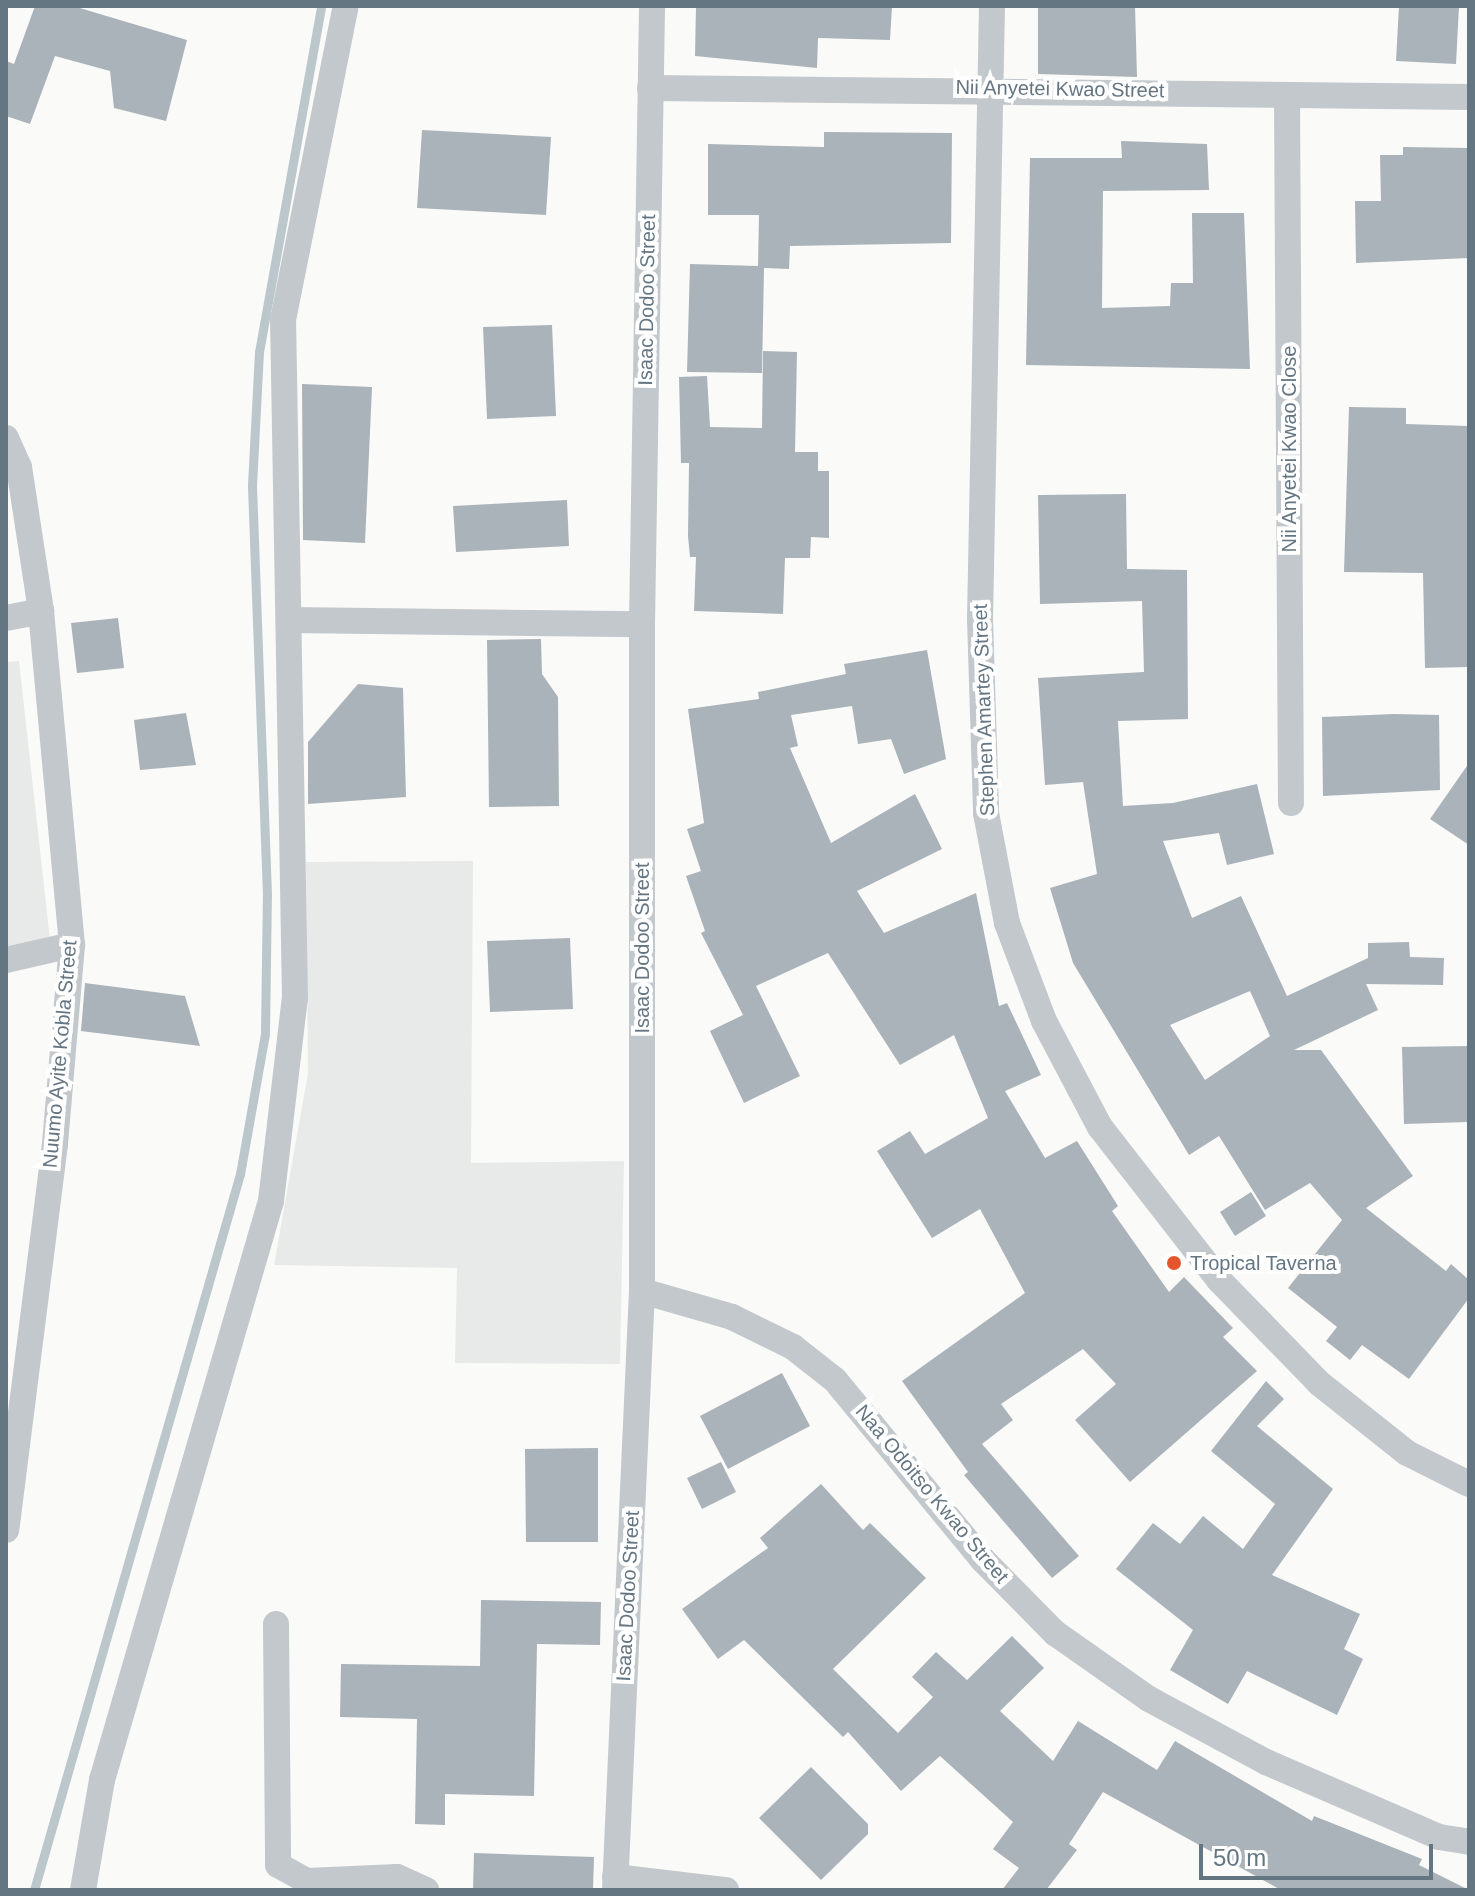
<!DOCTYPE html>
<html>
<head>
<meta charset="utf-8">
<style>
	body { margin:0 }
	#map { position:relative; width:1475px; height:1896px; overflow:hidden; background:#fafaf8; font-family:Arial,sans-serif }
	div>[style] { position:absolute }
	.built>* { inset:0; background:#e8e9e9 }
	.stream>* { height:9px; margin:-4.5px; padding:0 4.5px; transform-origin:4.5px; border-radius:4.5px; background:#bbc7cb }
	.building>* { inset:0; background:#aab3b9 }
	.minor>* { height:26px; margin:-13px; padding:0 13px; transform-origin:13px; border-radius:13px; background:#c3c8cc }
	.dots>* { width:22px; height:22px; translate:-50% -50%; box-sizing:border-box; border:4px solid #fff; border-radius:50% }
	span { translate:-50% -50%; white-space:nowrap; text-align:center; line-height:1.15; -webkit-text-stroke:8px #fff; paint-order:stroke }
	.street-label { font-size:20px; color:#657683 }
	.poi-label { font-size:20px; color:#657683 }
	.left { translate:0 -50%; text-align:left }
	.frame { position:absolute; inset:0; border:8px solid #657683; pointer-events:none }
	.scale { position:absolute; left:1199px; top:1844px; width:234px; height:36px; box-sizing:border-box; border:4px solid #657683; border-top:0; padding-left:10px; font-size:24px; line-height:28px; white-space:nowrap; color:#657683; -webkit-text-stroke:6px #fff; paint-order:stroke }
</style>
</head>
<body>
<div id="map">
	<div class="built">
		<div style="clip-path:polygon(19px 661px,52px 958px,6px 968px,6px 662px)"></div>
		<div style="clip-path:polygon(473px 861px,471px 1163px,624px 1161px,620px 1364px,455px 1363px,457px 1268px,274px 1265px,308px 1073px,306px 862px)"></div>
	</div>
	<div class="stream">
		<div style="left:34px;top:1890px;width:745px;rotate:-73.95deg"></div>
		<div style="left:240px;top:1174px;width:143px;rotate:-79.9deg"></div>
		<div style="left:265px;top:1033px;width:138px;rotate:-89.2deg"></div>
		<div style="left:267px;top:895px;width:410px;rotate:-92.1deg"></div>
		<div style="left:252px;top:485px;width:133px;rotate:-87deg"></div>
		<div style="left:259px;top:352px;width:352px;rotate:-79.8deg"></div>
	</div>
	<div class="building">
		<div style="clip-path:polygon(35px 6px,73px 6px,187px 40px,166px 121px,114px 108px,110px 71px,55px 56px,30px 124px,6px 116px,6px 61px,14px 64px)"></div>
		<div style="clip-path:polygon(696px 6px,892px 6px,890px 40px,818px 38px,817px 68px,695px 56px)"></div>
		<div style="clip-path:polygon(1038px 6px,1135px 6px,1137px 77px,1038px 74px)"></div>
		<div style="clip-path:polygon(1399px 6px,1459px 6px,1456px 64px,1396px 61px)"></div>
		<div style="clip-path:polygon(422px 130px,551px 137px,546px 215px,417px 208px)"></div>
		<div style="clip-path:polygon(824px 132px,952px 133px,951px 243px,790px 246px,789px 269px,764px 268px,762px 373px,687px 372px,690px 264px,758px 266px,759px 215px,708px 215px,708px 144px,824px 147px)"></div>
		<div style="clip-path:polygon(1121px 141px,1207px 144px,1209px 190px,1103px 191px,1102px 308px,1170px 306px,1171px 283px,1193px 283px,1192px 213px,1244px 213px,1250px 369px,1026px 365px,1030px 158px,1122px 158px)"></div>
		<div style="clip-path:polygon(1403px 147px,1469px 148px,1469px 258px,1356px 263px,1355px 201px,1381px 201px,1380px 155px,1403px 155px)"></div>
		<div style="clip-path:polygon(552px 325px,556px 416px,487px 419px,483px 327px)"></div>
		<div style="clip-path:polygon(763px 351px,797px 352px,795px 452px,818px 452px,818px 471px,829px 471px,829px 538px,811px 537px,810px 558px,785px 558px,783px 614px,694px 611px,696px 557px,690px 557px,688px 536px,689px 463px,681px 463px,679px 377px,707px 376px,710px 427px,762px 428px)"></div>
		<div style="clip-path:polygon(302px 384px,372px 387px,365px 543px,303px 540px)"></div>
		<div style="clip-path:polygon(1349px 407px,1406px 408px,1406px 424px,1469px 426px,1469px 667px,1425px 668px,1423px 573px,1344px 572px)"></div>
		<div style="clip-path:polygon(evenodd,1126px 494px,1127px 569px,1187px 570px,1188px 719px,1118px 721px,1123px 806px,1173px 803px,1257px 784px,1274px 854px,1227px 865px,1219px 833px,1163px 841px,1192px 918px,1241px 896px,1287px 996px,1368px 958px,1368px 943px,1409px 942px,1410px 957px,1444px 958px,1443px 985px,1366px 984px,1378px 1010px,1294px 1050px,1321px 1050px,1413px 1176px,1366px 1208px,1446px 1271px,1451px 1264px,1469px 1280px,1469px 1298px,1409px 1379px,1362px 1345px,1350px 1360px,1326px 1341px,1337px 1327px,1288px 1288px,1342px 1220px,1310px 1183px,1265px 1210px,1219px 1136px,1189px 1155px,1073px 963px,1050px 888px,1097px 874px,1083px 782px,1045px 785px,1038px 678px,1144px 672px,1142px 601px,1040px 604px,1038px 495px,1126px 494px,1250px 991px,1270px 1036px,1205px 1080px,1170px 1025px,1250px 991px)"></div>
		<div style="clip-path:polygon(567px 500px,569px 546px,456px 552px,453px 506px)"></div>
		<div style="clip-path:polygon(118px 618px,124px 668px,77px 673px,71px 623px)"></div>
		<div style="clip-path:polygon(541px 639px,542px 674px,558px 697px,559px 806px,489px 807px,487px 640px)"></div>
		<div style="clip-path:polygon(927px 650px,946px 759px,904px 774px,891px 739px,858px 744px,852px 706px,791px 715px,798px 746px,790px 748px,831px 843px,915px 794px,942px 849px,857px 891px,884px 933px,976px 893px,999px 1006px,1007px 1003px,1041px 1075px,1005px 1091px,1045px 1158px,1077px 1141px,1118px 1206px,1112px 1211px,1169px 1292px,1184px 1277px,1233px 1328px,1223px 1337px,1257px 1371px,1130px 1482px,1075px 1420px,1116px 1384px,1083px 1349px,1001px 1404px,1013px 1420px,982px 1444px,1079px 1556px,1052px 1578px,964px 1475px,968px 1472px,902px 1381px,1025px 1293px,980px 1209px,932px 1238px,877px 1151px,910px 1131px,925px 1154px,988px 1118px,954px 1035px,900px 1065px,828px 953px,756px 986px,800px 1076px,744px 1103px,710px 1031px,743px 1015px,701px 933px,705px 931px,686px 876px,701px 871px,687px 829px,704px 823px,688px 709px,759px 699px,758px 692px,846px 674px,844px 664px)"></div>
		<div style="clip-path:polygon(358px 684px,403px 688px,406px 797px,308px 804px,308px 742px)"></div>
		<div style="clip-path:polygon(186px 713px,196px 765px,140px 770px,134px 720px)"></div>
		<div style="clip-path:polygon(1394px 714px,1439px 715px,1440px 790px,1323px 796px,1322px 717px)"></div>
		<div style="clip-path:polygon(1469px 763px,1469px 845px,1430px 819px)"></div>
		<div style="clip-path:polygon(570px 938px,573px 1009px,490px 1012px,487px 941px)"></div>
		<div style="clip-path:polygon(85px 983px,185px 996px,200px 1046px,81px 1031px)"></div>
		<div style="clip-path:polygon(1469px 1046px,1469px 1122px,1404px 1124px,1402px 1047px)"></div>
		<div style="clip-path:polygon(1251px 1192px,1266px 1216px,1235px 1236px,1220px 1212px)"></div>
		<div style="clip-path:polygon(782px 1373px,810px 1426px,728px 1469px,700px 1416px)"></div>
		<div style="clip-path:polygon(1266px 1381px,1284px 1399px,1257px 1426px,1333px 1489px,1272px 1575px,1360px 1614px,1344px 1649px,1363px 1659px,1337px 1715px,1247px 1671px,1228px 1704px,1170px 1670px,1193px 1630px,1116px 1569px,1153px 1523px,1180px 1544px,1203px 1516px,1243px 1549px,1275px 1504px,1211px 1451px)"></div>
		<div style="clip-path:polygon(598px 1448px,598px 1542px,526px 1542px,525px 1449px)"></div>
		<div style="clip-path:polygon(721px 1462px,736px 1492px,702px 1509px,687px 1478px)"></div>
		<div style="clip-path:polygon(821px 1484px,863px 1530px,870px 1523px,926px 1578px,833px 1669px,898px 1733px,933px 1697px,912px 1677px,936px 1652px,967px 1680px,1012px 1636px,1044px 1668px,1000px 1711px,1053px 1761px,1078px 1721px,1157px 1770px,1175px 1741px,1312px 1821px,1314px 1816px,1422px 1859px,1419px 1865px,1469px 1890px,1281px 1890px,1103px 1792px,1069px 1844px,1077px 1850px,1046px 1890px,1002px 1890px,1019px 1868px,993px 1849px,1013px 1822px,940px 1756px,901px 1791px,848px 1732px,843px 1737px,744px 1640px,718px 1659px,682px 1609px,768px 1548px,760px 1538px)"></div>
		<div style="clip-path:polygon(481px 1600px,601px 1602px,600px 1645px,537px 1644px,534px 1796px,445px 1794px,445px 1825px,415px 1824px,417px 1719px,340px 1717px,341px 1664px,480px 1666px)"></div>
		<div style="clip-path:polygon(811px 1767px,868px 1824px,868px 1834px,821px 1880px,759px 1818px)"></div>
		<div style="clip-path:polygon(474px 1853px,594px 1857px,593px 1890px,473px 1890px)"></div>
	</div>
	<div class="minor">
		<div style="left:992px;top:6px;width:613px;rotate:91.12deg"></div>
		<div style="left:980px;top:619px;width:194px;rotate:88.2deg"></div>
		<div style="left:986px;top:813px;width:112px;rotate:79.2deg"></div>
		<div style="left:1007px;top:923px;width:105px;rotate:69.3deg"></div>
		<div style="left:1044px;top:1021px;width:120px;rotate:62.2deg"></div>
		<div style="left:1100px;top:1127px;width:194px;rotate:52.1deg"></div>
		<div style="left:1219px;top:1280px;width:144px;rotate:45.8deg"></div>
		<div style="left:1319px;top:1383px;width:112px;rotate:38.5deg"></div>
		<div style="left:1407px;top:1453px;width:69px;rotate:26.6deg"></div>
		<div style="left:650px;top:88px;width:819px;rotate:0.63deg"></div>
		<div style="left:1287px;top:95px;width:708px;rotate:89.68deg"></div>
		<div style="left:6px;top:438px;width:32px;rotate:66deg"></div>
		<div style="left:19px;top:467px;width:146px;rotate:81.3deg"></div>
		<div style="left:41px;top:611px;width:335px;rotate:84.7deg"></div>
		<div style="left:72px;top:945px;width:200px;rotate:94.9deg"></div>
		<div style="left:55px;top:1144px;width:389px;rotate:97.2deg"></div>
		<div style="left:6px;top:618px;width:36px;rotate:-11deg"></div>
		<div style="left:291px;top:620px;width:351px;rotate:0.7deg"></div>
		<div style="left:6px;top:960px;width:68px;rotate:-12.8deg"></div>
		<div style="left:642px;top:1291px;width:94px;rotate:16.1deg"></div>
		<div style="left:732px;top:1317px;width:68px;rotate:26.2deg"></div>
		<div style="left:793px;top:1347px;width:53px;rotate:38.2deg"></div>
		<div style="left:835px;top:1380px;width:233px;rotate:50.6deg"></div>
		<div style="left:983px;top:1560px;width:103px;rotate:45.4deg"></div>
		<div style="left:1055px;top:1633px;width:115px;rotate:35.1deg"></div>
		<div style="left:1149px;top:1699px;width:133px;rotate:28.3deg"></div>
		<div style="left:1266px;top:1762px;width:189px;rotate:23.4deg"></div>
		<div style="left:1439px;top:1837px;width:30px;rotate:9deg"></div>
		<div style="left:276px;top:1624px;width:241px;rotate:89.5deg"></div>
		<div style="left:278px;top:1865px;width:33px;rotate:29deg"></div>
		<div style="left:307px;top:1881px;width:90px;rotate:-2.5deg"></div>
		<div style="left:397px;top:1877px;width:32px;rotate:24deg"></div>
		<div style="left:615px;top:1877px;width:112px;rotate:6.7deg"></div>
		<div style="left:83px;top:1890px;width:112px;rotate:-80.2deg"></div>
		<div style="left:102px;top:1780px;width:603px;rotate:-73.73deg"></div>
		<div style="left:271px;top:1201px;width:204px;rotate:-83.3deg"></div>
		<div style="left:295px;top:998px;width:678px;rotate:-91.01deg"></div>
		<div style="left:283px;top:320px;width:320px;rotate:-78.7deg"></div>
		<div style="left:615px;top:1890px;width:600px;rotate:-87.42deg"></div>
		<div style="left:642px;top:1291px;width:667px;rotate:-90deg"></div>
		<div style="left:642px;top:624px;width:618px;rotate:-89.07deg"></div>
	</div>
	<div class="dots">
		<div style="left:1174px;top:1263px;background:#e4572e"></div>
	</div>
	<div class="street-label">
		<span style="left:1060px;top:89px;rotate:1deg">Nii Anyetei Kwao Street</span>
		<span style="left:647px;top:300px;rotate:-89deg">Isaac Dodoo Street</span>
		<span style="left:1289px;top:449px;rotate:-90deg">Nii Anyetei Kwao Close</span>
		<span style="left:984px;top:710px;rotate:-92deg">Stephen Amartey Street</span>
		<span style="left:642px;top:948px;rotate:-90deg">Isaac Dodoo Street</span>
		<span style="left:60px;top:1054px;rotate:-85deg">Nuumo Ayite Kobla Street</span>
		<span style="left:932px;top:1494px;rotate:50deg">Naa Odoitso Kwao Street</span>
		<span style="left:628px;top:1596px;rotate:-87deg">Isaac Dodoo Street</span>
	</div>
	<div class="poi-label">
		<span class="left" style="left:1190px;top:1263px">Tropical Taverna</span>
	</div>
	<div class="frame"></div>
	<div class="scale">50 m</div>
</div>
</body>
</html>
